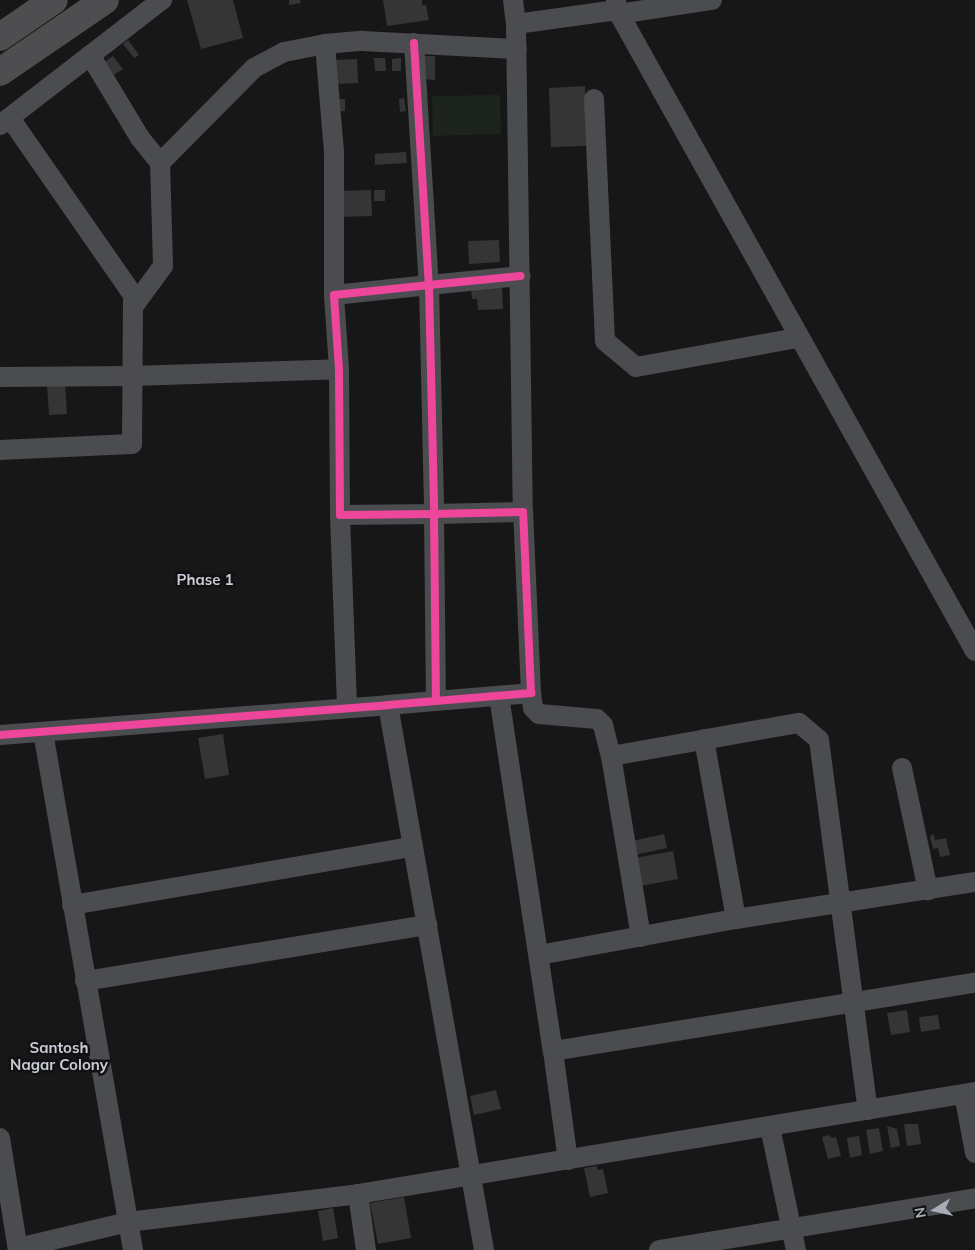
<!DOCTYPE html>
<html>
<head>
<meta charset="utf-8">
<style>
	body { margin:0 }
	#map { position:relative; width:975px; height:1250px; overflow:hidden; background:#171717; font-family:Mulish,sans-serif }
	div>[style] { position:absolute }
	.green>* { inset:0; background:#1d241e }
	.building>* { inset:0; background:#353536 }
	.minor>* { height:20px; margin:-10px; padding:0 10px; transform-origin:10px; border-radius:10px; background:#4b4c50 }
	.highway>* { height:28px; margin:-14px; padding:0 14px; transform-origin:14px; border-radius:14px; background:#4e4e51 }
	.cycleway>* { height:8px; margin:-4px; padding:0 4px; transform-origin:4px; border-radius:4px; background:#ed469a }
	span { translate:-50% -50%; white-space:nowrap; text-align:center; line-height:1.15; -webkit-text-stroke:5px #111113; paint-order:stroke }
	.neighbourhood-label { font-size:15px; color:#c9ccd4; font-weight:700 }
	.north { position:absolute; left:910px; top:1185px; width:50px; height:50px; -webkit-text-stroke:4px #111113; paint-order:stroke; rotate:260deg; font-size:14px; font-weight:700; line-height:20px; text-align:center; color:#a8adb8 }
	.north::after { content:''; display:block; margin:auto; width:18px; height:22px; background:#a8adb8; clip-path:polygon(50% 0,100% 100%,50% 72%,0 100%) }
</style>
</head>
<body>
<div id="map">
	<div class="green">
		<div style="clip-path:polygon(500px 95px,501px 134px,433px 136px,432px 96px)"></div>
	</div>
	<div class="building">
		<div style="clip-path:polygon(187px 0,233px 0,243px 38px,201px 49px)"></div>
		<div style="clip-path:polygon(289px 0,300px 0,301px 3px,289px 5px)"></div>
		<div style="clip-path:polygon(383px 0,422px 0,422px 5px,426px 5px,429px 20px,387px 26px)"></div>
		<div style="clip-path:polygon(128px 40px,139px 55px,134px 58px,123px 44px)"></div>
		<div style="clip-path:polygon(113px 56px,123px 69px,112px 76px,103px 63px)"></div>
		<div style="clip-path:polygon(421px 56px,435px 56px,435px 80px,421px 79px)"></div>
		<div style="clip-path:polygon(374px 58px,385px 58px,386px 71px,375px 71px)"></div>
		<div style="clip-path:polygon(401px 58px,401px 71px,392px 71px,392px 59px)"></div>
		<div style="clip-path:polygon(357px 59px,358px 83px,335px 84px,334px 60px)"></div>
		<div style="clip-path:polygon(585px 86px,587px 146px,551px 147px,549px 88px)"></div>
		<div style="clip-path:polygon(404px 98px,406px 111px,400px 112px,399px 99px)"></div>
		<div style="clip-path:polygon(332px 99px,345px 99px,345px 111px,332px 112px)"></div>
		<div style="clip-path:polygon(406px 152px,407px 163px,375px 165px,375px 154px)"></div>
		<div style="clip-path:polygon(371px 190px,372px 216px,339px 217px,338px 191px)"></div>
		<div style="clip-path:polygon(374px 190px,385px 190px,385px 201px,374px 201px)"></div>
		<div style="clip-path:polygon(499px 240px,500px 262px,469px 264px,468px 241px)"></div>
		<div style="clip-path:polygon(502px 287px,503px 309px,478px 310px,477px 299px,472px 299px,471px 289px)"></div>
		<div style="clip-path:polygon(65px 383px,67px 414px,49px 415px,47px 385px)"></div>
		<div style="clip-path:polygon(223px 734px,229px 775px,205px 779px,198px 738px)"></div>
		<div style="clip-path:polygon(664px 834px,667px 848px,635px 855px,632px 841px)"></div>
		<div style="clip-path:polygon(934px 834px,935px 840px,946px 838px,950px 855px,940px 857px,938px 848px,933px 849px,930px 836px)"></div>
		<div style="clip-path:polygon(673px 851px,678px 879px,640px 886px,635px 858px)"></div>
		<div style="clip-path:polygon(907px 1010px,910px 1032px,891px 1035px,887px 1013px)"></div>
		<div style="clip-path:polygon(938px 1015px,940px 1029px,921px 1032px,919px 1017px)"></div>
		<div style="clip-path:polygon(496px 1090px,501px 1109px,474px 1115px,470px 1096px)"></div>
		<div style="clip-path:polygon(904px 1124px,918px 1124px,921px 1144px,907px 1146px)"></div>
		<div style="clip-path:polygon(887px 1126px,897px 1129px,900px 1146px,891px 1148px)"></div>
		<div style="clip-path:polygon(879px 1128px,883px 1151px,870px 1154px,866px 1130px)"></div>
		<div style="clip-path:polygon(830px 1135px,831px 1138px,836px 1137px,841px 1156px,828px 1159px,822px 1137px)"></div>
		<div style="clip-path:polygon(859px 1136px,862px 1155px,850px 1158px,847px 1138px)"></div>
		<div style="clip-path:polygon(597px 1166px,597px 1170px,603px 1169px,608px 1193px,590px 1197px,584px 1168px)"></div>
		<div style="clip-path:polygon(404px 1197px,411px 1238px,378px 1244px,370px 1203px)"></div>
		<div style="clip-path:polygon(333px 1208px,338px 1238px,323px 1241px,318px 1211px)"></div>
	</div>
	<div class="minor">
		<div style="left:513px;top:0;width:24px;rotate:83deg"></div>
		<div style="left:516px;top:24px;width:102px;rotate:-7.9deg"></div>
		<div style="left:617px;top:10px;width:10px;rotate:-96deg"></div>
		<div style="left:617px;top:10px;width:734px;rotate:60.82deg"></div>
		<div style="left:618px;top:14px;width:95px;rotate:-8.5deg"></div>
		<div style="left:516px;top:24px;width:488px;rotate:89.2deg"></div>
		<div style="left:414px;top:43px;width:242px;rotate:86.5deg"></div>
		<div style="left:429px;top:285px;width:229px;rotate:88.7deg"></div>
		<div style="left:434px;top:514px;width:94px;rotate:179.4deg"></div>
		<div style="left:340px;top:515px;width:146px;rotate:-90.4deg"></div>
		<div style="left:339px;top:369px;width:74px;rotate:-93.9deg"></div>
		<div style="left:334px;top:295px;width:96px;rotate:-6deg"></div>
		<div style="left:429px;top:285px;width:92px;rotate:-5.6deg"></div>
		<div style="left:90px;top:55px;width:97px;rotate:58.9deg"></div>
		<div style="left:140px;top:138px;width:32px;rotate:51deg"></div>
		<div style="left:160px;top:163px;width:103px;rotate:88.3deg"></div>
		<div style="left:163px;top:266px;width:51px;rotate:126.2deg"></div>
		<div style="left:594px;top:99px;width:242px;rotate:87.4deg"></div>
		<div style="left:605px;top:341px;width:40px;rotate:40deg"></div>
		<div style="left:636px;top:367px;width:164px;rotate:-10.2deg"></div>
		<div style="left:0;top:125px;width:205px;rotate:-37.7deg"></div>
		<div style="left:160px;top:163px;width:134px;rotate:-45.3deg"></div>
		<div style="left:254px;top:68px;width:34px;rotate:-28deg"></div>
		<div style="left:284px;top:52px;width:42px;rotate:-11deg"></div>
		<div style="left:334px;top:295px;width:143px;rotate:-90deg"></div>
		<div style="left:334px;top:152px;width:108px;rotate:-94.8deg"></div>
		<div style="left:325px;top:44px;width:37px;rotate:-5deg"></div>
		<div style="left:362px;top:41px;width:155px;rotate:3deg"></div>
		<div style="left:0;top:377px;width:133px;rotate:-0.4deg"></div>
		<div style="left:133px;top:376px;width:206px;rotate:-1.9deg"></div>
		<div style="left:0;top:450px;width:132px;rotate:-2.6deg"></div>
		<div style="left:132px;top:444px;width:149px;rotate:-89.6deg"></div>
		<div style="left:133px;top:295px;width:216px;rotate:-124.8deg"></div>
		<div style="left:340px;top:515px;width:193px;rotate:87.9deg"></div>
		<div style="left:531px;top:693px;width:15px;rotate:82deg"></div>
		<div style="left:533px;top:708px;width:8px;rotate:45deg"></div>
		<div style="left:539px;top:714px;width:58px;rotate:4.9deg"></div>
		<div style="left:597px;top:719px;width:8px;rotate:45deg"></div>
		<div style="left:603px;top:725px;width:36px;rotate:76deg"></div>
		<div style="left:499px;top:696px;width:359px;rotate:81.4deg"></div>
		<div style="left:553px;top:1051px;width:427px;rotate:-9.2deg"></div>
		<div style="left:388px;top:705px;width:553px;rotate:80.01deg"></div>
		<div style="left:43px;top:732px;width:526px;rotate:80.14deg"></div>
		<div style="left:0;top:735px;width:389px;rotate:-4.4deg"></div>
		<div style="left:388px;top:705px;width:144px;rotate:-4.8deg"></div>
		<div style="left:531px;top:693px;width:181px;rotate:-92.5deg"></div>
		<div style="left:523px;top:512px;width:89px;rotate:178.7deg"></div>
		<div style="left:434px;top:514px;width:187px;rotate:89.4deg"></div>
		<div style="left:704px;top:739px;width:183px;rotate:79.9deg"></div>
		<div style="left:902px;top:768px;width:125px;rotate:78deg"></div>
		<div style="left:72px;top:905px;width:346px;rotate:-9.7deg"></div>
		<div style="left:641px;top:937px;width:183px;rotate:-99.4deg"></div>
		<div style="left:611px;top:756px;width:191px;rotate:-10deg"></div>
		<div style="left:799px;top:723px;width:26px;rotate:40deg"></div>
		<div style="left:819px;top:740px;width:373px;rotate:82.5deg"></div>
		<div style="left:539px;top:955px;width:200px;rotate:-10.4deg"></div>
		<div style="left:736px;top:919px;width:242px;rotate:-8.8deg"></div>
		<div style="left:85px;top:981px;width:347px;rotate:-9.3deg"></div>
		<div style="left:553px;top:1051px;width:110px;rotate:82.2deg"></div>
		<div style="left:964px;top:1094px;width:60px;rotate:79.4deg"></div>
		<div style="left:770px;top:1127px;width:126px;rotate:78.1deg"></div>
		<div style="left:0;top:1138px;width:113px;rotate:80.9deg"></div>
		<div style="left:358px;top:1194px;width:57px;rotate:81.9deg"></div>
		<div style="left:18px;top:1248px;width:113px;rotate:-13.3deg"></div>
		<div style="left:128px;top:1222px;width:232px;rotate:-6.9deg"></div>
		<div style="left:358px;top:1194px;width:625px;rotate:-9.39deg"></div>
		<div style="left:659px;top:1250px;width:320px;rotate:-9.3deg"></div>
	</div>
	<div class="highway">
		<div style="left:0;top:37px;width:65px;rotate:-34.4deg"></div>
		<div style="left:0;top:72px;width:127px;rotate:-34.4deg"></div>
	</div>
	<div class="cycleway">
		<div style="left:414px;top:43px;width:242px;rotate:86.5deg"></div>
		<div style="left:429px;top:285px;width:229px;rotate:88.7deg"></div>
		<div style="left:434px;top:514px;width:94px;rotate:179.4deg"></div>
		<div style="left:340px;top:515px;width:146px;rotate:-90.4deg"></div>
		<div style="left:339px;top:369px;width:74px;rotate:-93.9deg"></div>
		<div style="left:334px;top:295px;width:96px;rotate:-6deg"></div>
		<div style="left:429px;top:285px;width:92px;rotate:-5.6deg"></div>
		<div style="left:0;top:735px;width:389px;rotate:-4.4deg"></div>
		<div style="left:388px;top:705px;width:144px;rotate:-4.8deg"></div>
		<div style="left:531px;top:693px;width:181px;rotate:-92.5deg"></div>
		<div style="left:523px;top:512px;width:89px;rotate:178.7deg"></div>
		<div style="left:434px;top:514px;width:187px;rotate:89.4deg"></div>
	</div>
	<div class="neighbourhood-label">
		<span style="left:205px;top:580px">Phase 1</span>
		<span style="left:59px;top:1056px">Santosh<br>Nagar Colony</span>
	</div>
	<div class="north">N</div>
</div>
</body>
</html>
